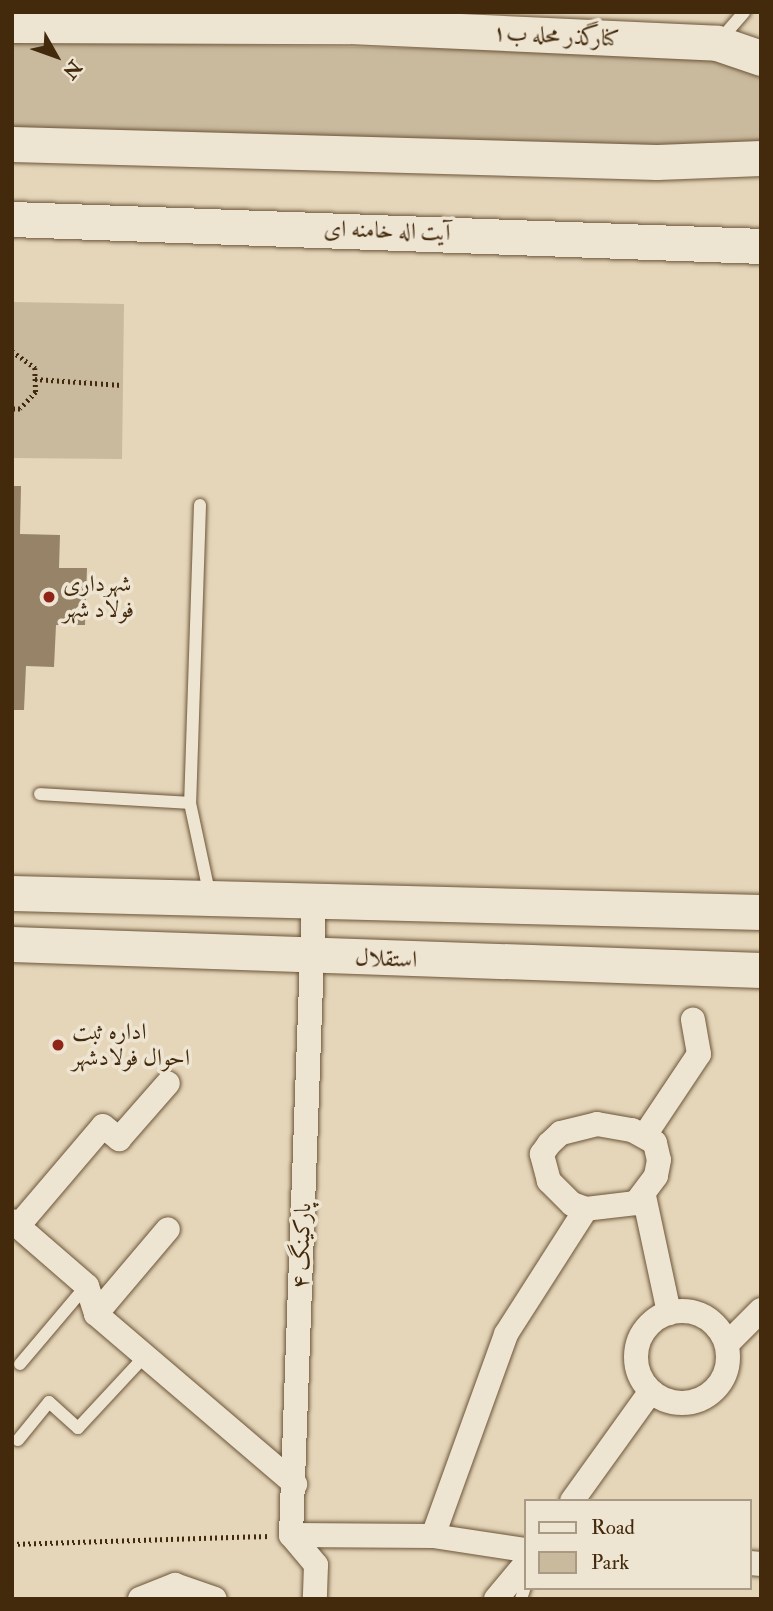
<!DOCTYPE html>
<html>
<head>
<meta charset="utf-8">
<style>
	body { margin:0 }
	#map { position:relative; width:773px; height:1611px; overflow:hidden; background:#e5d6ba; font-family:"IM FELL Double Pica",Amiri,serif }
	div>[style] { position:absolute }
	.green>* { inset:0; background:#c9b99d }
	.building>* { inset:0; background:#978367 }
	.path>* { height:4.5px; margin-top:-2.25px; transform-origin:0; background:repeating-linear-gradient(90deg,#432a0d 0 2px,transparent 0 5.5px) }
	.roads { filter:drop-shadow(0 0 2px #6c5538) drop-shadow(0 0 2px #6c5538) }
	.lane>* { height:12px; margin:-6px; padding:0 6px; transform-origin:6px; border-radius:6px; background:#eee4d2 }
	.street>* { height:24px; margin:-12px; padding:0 12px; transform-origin:12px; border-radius:12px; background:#eee4d2 }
	.street>.ring { margin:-12px; padding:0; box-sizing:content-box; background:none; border:24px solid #eee4d2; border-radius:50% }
	.secondary>* { height:35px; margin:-17.5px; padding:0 17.5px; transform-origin:17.5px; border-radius:17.5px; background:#eee4d2 }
	.dots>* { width:19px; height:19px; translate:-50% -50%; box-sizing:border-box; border:4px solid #eee4d2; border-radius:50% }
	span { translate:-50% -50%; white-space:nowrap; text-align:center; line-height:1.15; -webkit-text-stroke:7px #eee4d2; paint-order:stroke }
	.street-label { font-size:23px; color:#432a0d }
	.poi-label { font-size:23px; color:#432a0d }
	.left { translate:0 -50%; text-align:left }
	.frame { position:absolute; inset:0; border:14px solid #432a0d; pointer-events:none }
	.legend { position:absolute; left:524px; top:1499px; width:228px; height:91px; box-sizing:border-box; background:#eee4d2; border:2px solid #aa9a83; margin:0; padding:9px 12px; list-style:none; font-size:21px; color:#432a0d }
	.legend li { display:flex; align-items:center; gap:14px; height:35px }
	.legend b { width:35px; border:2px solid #aa9a83 }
	.north { position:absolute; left:21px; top:21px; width:70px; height:70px; -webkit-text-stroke:5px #eee4d2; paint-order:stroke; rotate:130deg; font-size:19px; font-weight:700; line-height:28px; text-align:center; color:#432a0d }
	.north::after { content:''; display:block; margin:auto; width:24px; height:32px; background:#432a0d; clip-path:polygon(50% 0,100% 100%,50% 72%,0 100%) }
</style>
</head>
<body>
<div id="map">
	<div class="green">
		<div style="clip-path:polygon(12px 41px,642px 52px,733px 58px,761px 69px,761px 142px,654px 149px,12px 128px)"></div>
		<div style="clip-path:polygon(12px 302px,124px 304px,122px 459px,12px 458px)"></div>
	</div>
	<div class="building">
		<div style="clip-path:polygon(12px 486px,21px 486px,20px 534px,60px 535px,59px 568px,87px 568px,85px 625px,56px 625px,54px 667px,26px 666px,24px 710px,12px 710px)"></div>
	</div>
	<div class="path">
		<div style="left:12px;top:351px;width:29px;rotate:36deg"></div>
		<div style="left:35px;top:368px;width:24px;rotate:88deg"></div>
		<div style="left:36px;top:392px;width:23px;rotate:133deg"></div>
		<div style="left:20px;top:409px;width:8px;rotate:180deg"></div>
		<div style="left:35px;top:379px;width:87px;rotate:3.9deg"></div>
		<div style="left:12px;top:1544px;width:258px;rotate:-1.8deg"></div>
	</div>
	<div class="roads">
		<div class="lane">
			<div style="left:720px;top:40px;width:37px;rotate:-49deg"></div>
			<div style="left:200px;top:505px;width:298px;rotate:91.9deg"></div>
			<div style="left:190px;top:803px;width:95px;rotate:77.9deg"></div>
			<div style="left:40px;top:794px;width:150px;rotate:3.4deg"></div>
			<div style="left:20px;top:1364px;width:102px;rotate:-49.8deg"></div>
			<div style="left:18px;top:1440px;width:49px;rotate:-50.8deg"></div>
			<div style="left:49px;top:1402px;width:39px;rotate:42deg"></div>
			<div style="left:78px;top:1428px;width:98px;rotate:-47.1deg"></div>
			<div style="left:521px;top:1599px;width:16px;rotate:-72deg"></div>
		</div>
		<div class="street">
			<div style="left:597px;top:1124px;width:36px;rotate:10deg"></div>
			<div style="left:632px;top:1130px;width:26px;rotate:29deg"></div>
			<div style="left:655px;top:1143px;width:17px;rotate:77deg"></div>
			<div style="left:659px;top:1160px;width:16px;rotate:101deg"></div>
			<div style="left:656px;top:1176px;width:34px;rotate:127deg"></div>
			<div style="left:636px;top:1203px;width:50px;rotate:173.2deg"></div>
			<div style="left:586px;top:1209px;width:15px;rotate:-160deg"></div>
			<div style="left:572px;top:1204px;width:33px;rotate:-135deg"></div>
			<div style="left:549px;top:1181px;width:28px;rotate:-105deg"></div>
			<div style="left:542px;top:1154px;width:12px;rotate:-55deg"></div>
			<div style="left:549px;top:1144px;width:16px;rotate:-43deg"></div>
			<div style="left:561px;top:1133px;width:37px;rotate:-14deg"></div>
			<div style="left:645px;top:1135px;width:97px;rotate:-56.3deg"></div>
			<div style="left:699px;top:1054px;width:35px;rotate:-100deg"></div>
			<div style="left:644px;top:1196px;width:120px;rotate:77.9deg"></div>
			<div style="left:12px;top:1221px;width:99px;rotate:40.9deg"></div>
			<div style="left:87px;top:1286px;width:29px;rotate:72deg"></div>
			<div style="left:96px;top:1314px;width:262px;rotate:40.5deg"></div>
			<div style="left:18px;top:1226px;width:131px;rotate:-49.6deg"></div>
			<div style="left:103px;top:1126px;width:21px;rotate:39deg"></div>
			<div style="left:119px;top:1139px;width:74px;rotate:-48.8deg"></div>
			<div class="ring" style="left:636px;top:1311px;width:68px;height:68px"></div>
			<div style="left:96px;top:1314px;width:111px;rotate:-49.7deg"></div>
			<div style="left:727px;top:1344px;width:48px;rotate:-45deg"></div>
			<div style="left:572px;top:1501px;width:135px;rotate:-54.3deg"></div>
			<div style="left:291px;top:1535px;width:633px;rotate:-87.92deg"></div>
			<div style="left:291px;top:1535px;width:142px;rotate:0.4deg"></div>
			<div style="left:433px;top:1536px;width:94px;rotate:8.6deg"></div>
			<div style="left:291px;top:1535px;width:39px;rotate:50deg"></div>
			<div style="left:316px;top:1565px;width:34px;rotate:92deg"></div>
			<div style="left:433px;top:1536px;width:215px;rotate:-70.1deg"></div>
			<div style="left:506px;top:1334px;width:148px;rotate:-57.4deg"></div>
			<div style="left:750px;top:1563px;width:11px;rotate:5deg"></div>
			<div style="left:140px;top:1599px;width:38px;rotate:-22deg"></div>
			<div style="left:175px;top:1585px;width:42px;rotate:19.3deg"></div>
			<div style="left:496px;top:1599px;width:47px;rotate:-50.2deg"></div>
		</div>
		<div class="secondary">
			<div style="left:12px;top:25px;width:337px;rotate:0.2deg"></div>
			<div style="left:349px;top:26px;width:368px;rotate:2.6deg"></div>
			<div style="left:717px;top:43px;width:46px;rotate:18.8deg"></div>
			<div style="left:12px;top:144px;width:645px;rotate:1.6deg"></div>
			<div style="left:657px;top:162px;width:104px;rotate:-2.2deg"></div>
			<div style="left:12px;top:219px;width:749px;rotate:2.06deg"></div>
			<div style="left:12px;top:893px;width:749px;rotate:1.45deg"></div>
			<div style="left:12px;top:944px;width:749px;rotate:1.99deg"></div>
		</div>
	</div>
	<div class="dots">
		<div style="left:49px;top:597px;background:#8f2418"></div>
		<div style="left:58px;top:1045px;background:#8f2418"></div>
	</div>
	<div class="street-label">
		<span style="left:556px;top:36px;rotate:3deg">کنارگذر محله ب۱</span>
		<span style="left:387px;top:231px;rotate:2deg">آیت اله خامنه ای</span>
		<span style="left:386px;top:959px;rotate:2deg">استقلال</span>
		<span style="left:302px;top:1246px;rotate:-88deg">پارکینگ ۴</span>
	</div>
	<div class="poi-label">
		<span class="left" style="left:63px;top:597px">شهرداری<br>فولاد شهر</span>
		<span class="left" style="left:72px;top:1045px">اداره ثبت<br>احوال فولادشهر</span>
	</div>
	<div class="frame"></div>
	<ul class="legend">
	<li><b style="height:9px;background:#eee4d2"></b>Road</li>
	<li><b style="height:19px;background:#c9b99d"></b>Park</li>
	</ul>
	<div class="north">N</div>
</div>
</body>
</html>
